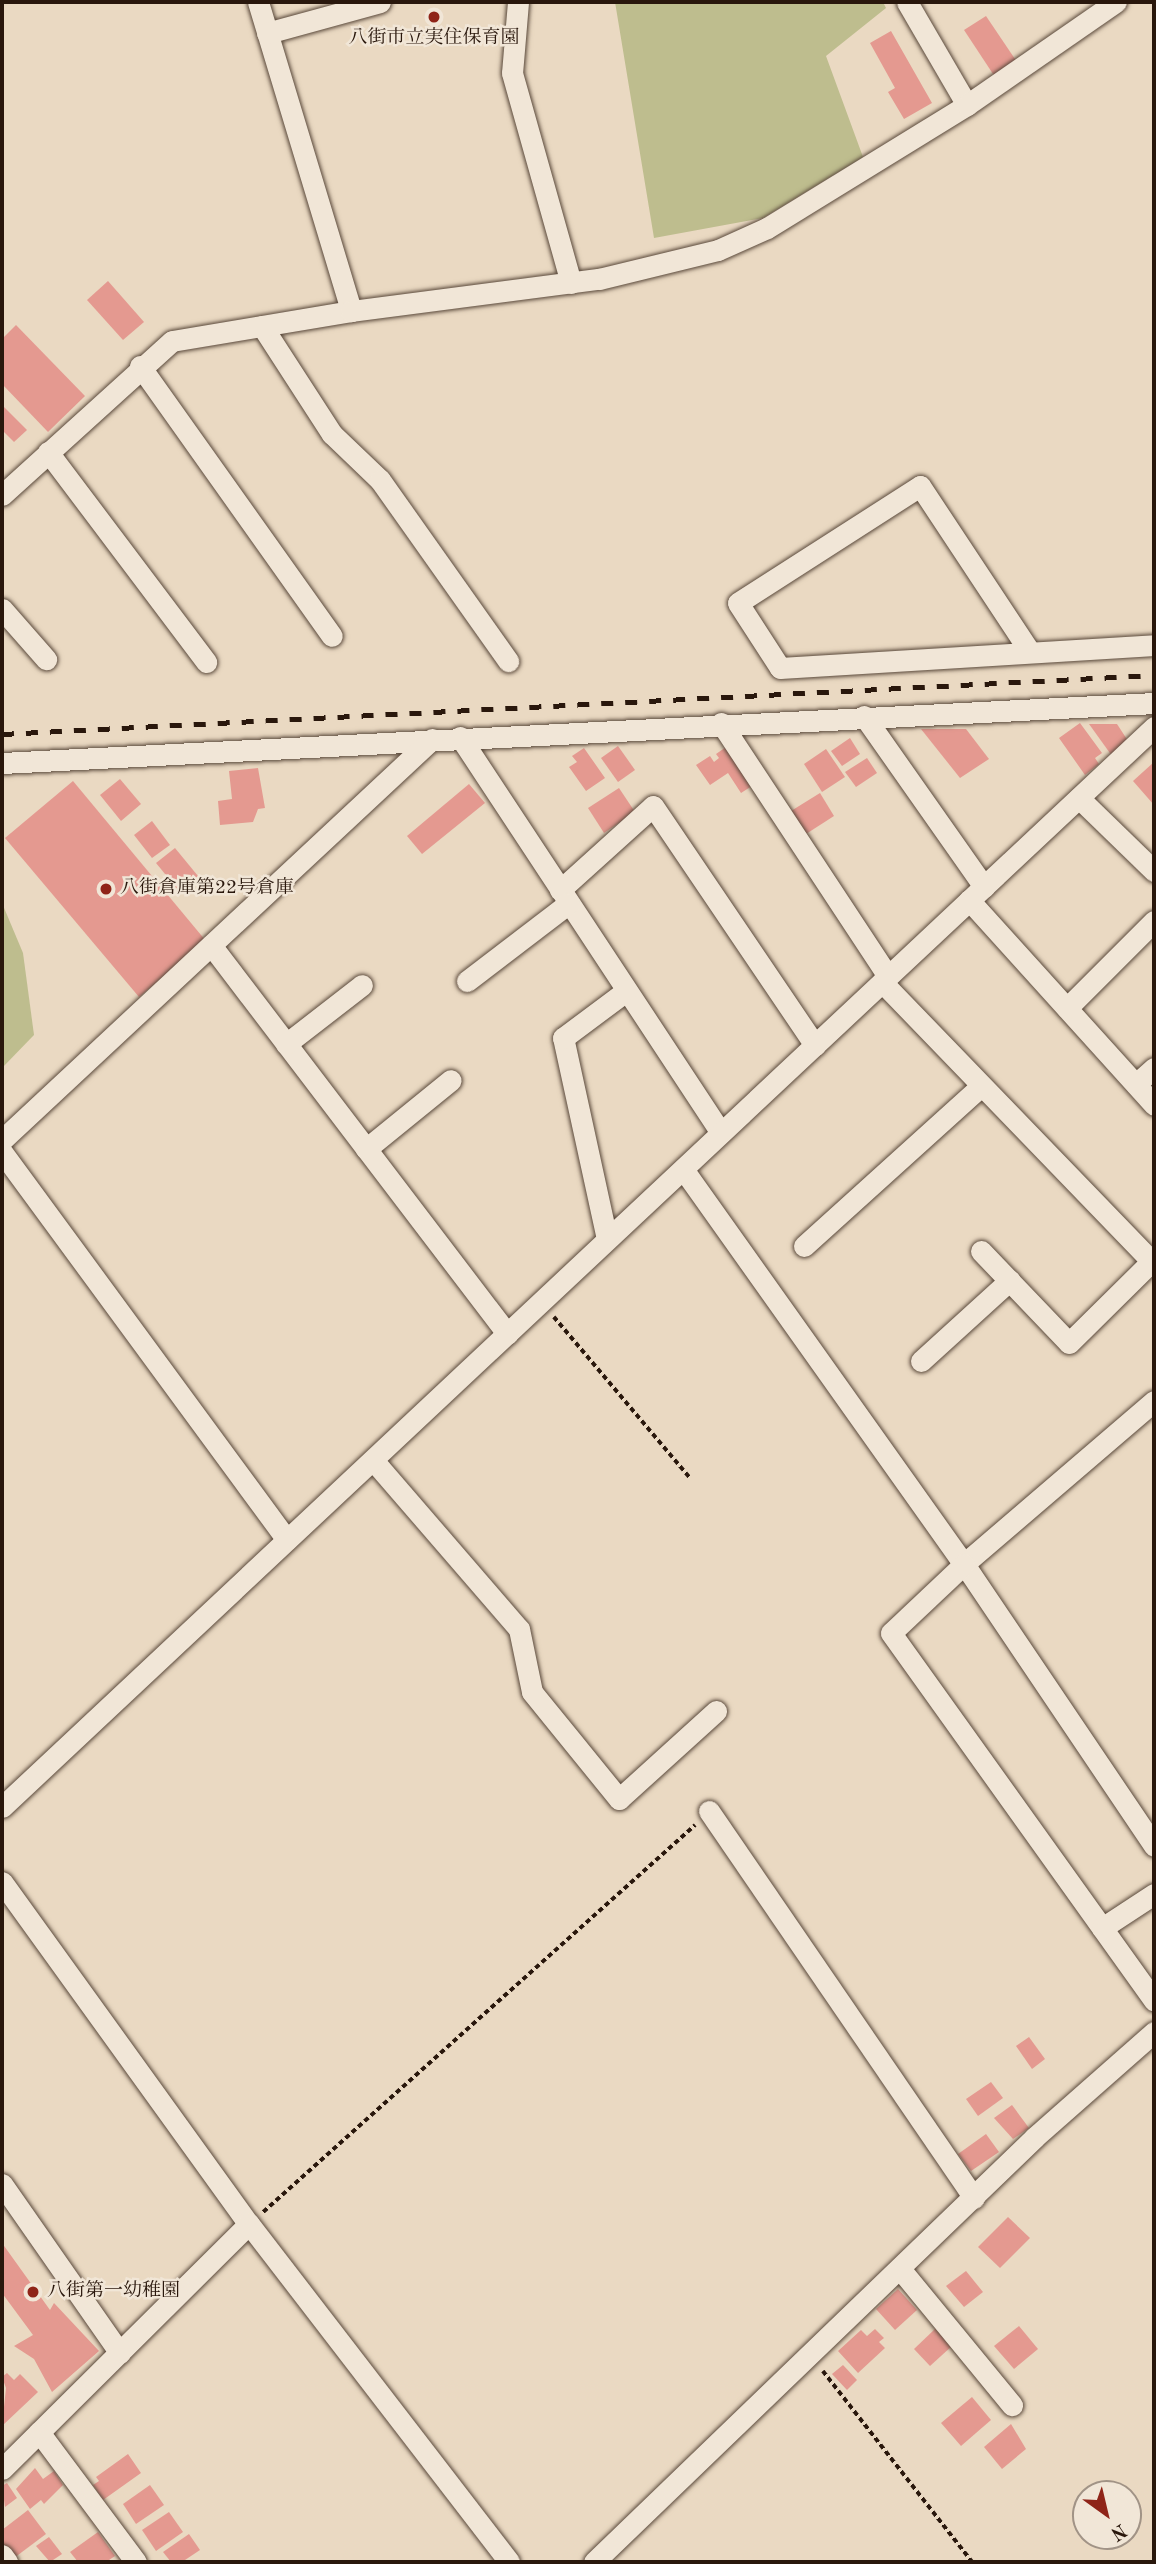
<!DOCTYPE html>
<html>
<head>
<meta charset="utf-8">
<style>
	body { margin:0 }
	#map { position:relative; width:1156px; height:2564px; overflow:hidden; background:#ead9c2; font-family:"Old Standard TT","Noto Serif JP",serif }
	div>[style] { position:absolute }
	.green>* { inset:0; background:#bebd8e }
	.building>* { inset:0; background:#e49990 }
	.path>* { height:3.5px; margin-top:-1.75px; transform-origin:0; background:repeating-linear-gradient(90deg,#29170c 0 5px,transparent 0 8.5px) }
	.roads { filter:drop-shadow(0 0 2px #59483a) drop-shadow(0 0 2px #59483a) }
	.minor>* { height:21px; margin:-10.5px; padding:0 10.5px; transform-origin:10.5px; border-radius:10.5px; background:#f1e6d7 }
	.rail>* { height:5px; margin-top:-2.5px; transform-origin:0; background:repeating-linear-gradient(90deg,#29170c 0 12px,transparent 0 24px) }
	.dots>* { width:19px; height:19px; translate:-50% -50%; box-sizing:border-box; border:4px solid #f1e6d7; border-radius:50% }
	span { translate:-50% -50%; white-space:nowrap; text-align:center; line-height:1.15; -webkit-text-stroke:5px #f1e6d7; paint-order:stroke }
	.poi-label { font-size:19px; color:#29170c }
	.left { translate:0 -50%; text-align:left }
	.frame { position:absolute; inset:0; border:4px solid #29170c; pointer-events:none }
	.north { position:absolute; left:1072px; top:2480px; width:70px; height:70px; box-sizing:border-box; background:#f1e6d7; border:2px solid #a19386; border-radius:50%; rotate:146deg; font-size:19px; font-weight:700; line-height:28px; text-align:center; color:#29170c }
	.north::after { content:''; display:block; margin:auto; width:24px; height:32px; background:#8f2418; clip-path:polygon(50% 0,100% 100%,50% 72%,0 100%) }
</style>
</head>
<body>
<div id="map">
	<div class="green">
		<div style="clip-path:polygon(615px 2px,883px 2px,886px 8px,826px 56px,863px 157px,763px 218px,654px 238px)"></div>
		<div style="clip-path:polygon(2px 903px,23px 953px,34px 1035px,2px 1068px)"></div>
	</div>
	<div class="building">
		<div style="clip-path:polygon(986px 16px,1017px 62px,995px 77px,964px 30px)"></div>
		<div style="clip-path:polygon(891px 31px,932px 103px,904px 119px,888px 92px,895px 88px,870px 43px)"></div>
		<div style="clip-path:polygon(108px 281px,144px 322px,123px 340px,87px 300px)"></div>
		<div style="clip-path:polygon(16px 325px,85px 396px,48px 432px,2px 384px,2px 339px)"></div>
		<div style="clip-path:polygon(2px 405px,27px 430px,14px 442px,2px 430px)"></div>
		<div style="clip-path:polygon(1080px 723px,1102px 753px,1095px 758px,1099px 764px,1085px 775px,1059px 738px)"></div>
		<div style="clip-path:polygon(1089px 724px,1117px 724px,1130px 744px,1112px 756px)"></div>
		<div style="clip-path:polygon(921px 729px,966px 729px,989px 759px,960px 778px)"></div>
		<div style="clip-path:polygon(850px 738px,860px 754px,842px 766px,831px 751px)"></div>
		<div style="clip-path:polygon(729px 745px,755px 784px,741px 793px,728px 773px,710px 785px,696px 765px,710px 756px,714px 762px,719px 758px,716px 754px)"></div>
		<div style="clip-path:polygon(618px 746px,635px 770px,618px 782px,601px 758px)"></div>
		<div style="clip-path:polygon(584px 748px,605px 778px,586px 791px,569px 767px,577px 762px,572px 756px)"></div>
		<div style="clip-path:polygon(826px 749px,845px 777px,822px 792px,804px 764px)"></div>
		<div style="clip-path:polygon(867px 758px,877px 773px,856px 787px,845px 772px)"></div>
		<div style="clip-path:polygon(1154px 762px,1154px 805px,1133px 781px)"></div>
		<div style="clip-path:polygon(258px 768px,265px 808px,258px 809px,253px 822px,220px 825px,218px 801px,232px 799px,229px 771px)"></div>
		<div style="clip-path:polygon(120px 779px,141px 804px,121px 821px,100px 795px)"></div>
		<div style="clip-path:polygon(73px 781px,206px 941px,139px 997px,5px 838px)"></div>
		<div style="clip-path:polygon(469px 784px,485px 803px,422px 854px,407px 836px)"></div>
		<div style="clip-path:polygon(619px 788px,635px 812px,604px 833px,588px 808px)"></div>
		<div style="clip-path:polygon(820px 793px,834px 816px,806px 834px,791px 811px)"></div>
		<div style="clip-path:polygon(152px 821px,170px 845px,152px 858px,134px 835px)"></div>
		<div style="clip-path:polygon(175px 848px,198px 876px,179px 891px,156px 863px)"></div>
		<div style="clip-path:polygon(1029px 2037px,1045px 2059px,1032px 2069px,1016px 2046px)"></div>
		<div style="clip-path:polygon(991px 2082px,1003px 2098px,978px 2116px,966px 2099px)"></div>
		<div style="clip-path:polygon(1012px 2105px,1029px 2128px,1013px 2139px,994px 2118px)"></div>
		<div style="clip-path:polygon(986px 2134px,999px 2152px,971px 2171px,958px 2154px)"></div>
		<div style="clip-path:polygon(1008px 2217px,1030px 2238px,1000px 2268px,978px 2247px)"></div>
		<div style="clip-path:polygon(2px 2243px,50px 2310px,54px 2303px,99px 2351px,52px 2392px,34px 2359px,14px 2346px,33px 2335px,2px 2293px)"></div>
		<div style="clip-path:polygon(966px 2271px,983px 2292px,964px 2307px,946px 2286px)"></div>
		<div style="clip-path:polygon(898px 2289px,917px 2310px,895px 2330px,876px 2309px)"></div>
		<div style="clip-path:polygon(1019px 2326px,1038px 2349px,1014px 2369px,994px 2346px)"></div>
		<div style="clip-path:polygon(936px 2328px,952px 2346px,930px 2366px,914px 2349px)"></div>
		<div style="clip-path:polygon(875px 2329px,884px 2338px,879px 2342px,885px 2348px,858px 2373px,838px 2351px,861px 2330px,867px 2336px)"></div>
		<div style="clip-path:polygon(843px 2365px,857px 2380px,847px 2390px,832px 2374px)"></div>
		<div style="clip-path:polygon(7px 2373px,14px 2380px,20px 2374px,38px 2392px,2px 2426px,6px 2388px,2px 2377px)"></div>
		<div style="clip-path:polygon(972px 2397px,991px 2420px,961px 2446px,941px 2423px)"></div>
		<div style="clip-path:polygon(1011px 2424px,1026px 2449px,1002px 2469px,984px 2447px)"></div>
		<div style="clip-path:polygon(128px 2454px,141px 2473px,103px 2500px,93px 2485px,99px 2481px,96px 2477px)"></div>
		<div style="clip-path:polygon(35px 2468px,43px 2479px,54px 2471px,63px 2485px,44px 2504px,41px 2500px,30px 2509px,16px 2489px)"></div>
		<div style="clip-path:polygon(7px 2483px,17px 2498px,5px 2507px,2px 2486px)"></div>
		<div style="clip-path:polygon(150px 2485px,164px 2505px,136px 2524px,123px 2504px)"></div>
		<div style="clip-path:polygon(28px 2510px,46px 2534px,14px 2558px,2px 2542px,2px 2530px)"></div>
		<div style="clip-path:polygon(169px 2512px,183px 2532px,156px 2551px,142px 2530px)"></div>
		<div style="clip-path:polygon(98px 2532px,115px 2556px,106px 2562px,78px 2562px,70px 2552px)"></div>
		<div style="clip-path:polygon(189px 2534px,200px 2550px,182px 2562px,171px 2562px,163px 2552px)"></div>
		<div style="clip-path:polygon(49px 2537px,62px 2554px,50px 2562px,36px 2546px)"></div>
	</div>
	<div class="path">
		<div style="left:554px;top:1317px;width:211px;rotate:49.8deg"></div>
		<div style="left:263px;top:2212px;width:580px;rotate:-41.86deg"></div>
		<div style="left:823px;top:2371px;width:242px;rotate:52deg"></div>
	</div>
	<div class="roads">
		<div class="minor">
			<div style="left:258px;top:2px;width:323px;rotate:73.2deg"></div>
			<div style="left:518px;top:2px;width:71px;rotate:94.8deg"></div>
			<div style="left:512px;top:73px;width:218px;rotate:74.3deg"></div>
			<div style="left:907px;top:2px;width:119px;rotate:59.8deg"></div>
			<div style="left:267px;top:33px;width:117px;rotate:-15.3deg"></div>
			<div style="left:262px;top:326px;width:129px;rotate:57.1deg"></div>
			<div style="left:332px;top:434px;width:66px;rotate:43.8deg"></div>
			<div style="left:380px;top:480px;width:222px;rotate:54.7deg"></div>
			<div style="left:140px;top:366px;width:331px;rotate:54.6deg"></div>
			<div style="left:48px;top:452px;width:263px;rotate:53deg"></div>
			<div style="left:2px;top:495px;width:229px;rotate:-42.2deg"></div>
			<div style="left:172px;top:341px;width:181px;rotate:-9.5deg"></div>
			<div style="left:351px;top:311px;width:250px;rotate:-7.4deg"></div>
			<div style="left:599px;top:279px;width:122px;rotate:-13.7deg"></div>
			<div style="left:718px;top:250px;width:54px;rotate:-24.2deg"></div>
			<div style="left:767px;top:228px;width:235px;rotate:-31.6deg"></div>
			<div style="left:967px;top:105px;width:181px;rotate:-34.7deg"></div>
			<div style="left:2px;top:609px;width:67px;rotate:48.7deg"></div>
			<div style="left:1030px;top:652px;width:199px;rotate:-123.5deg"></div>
			<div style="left:920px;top:486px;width:216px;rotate:147.3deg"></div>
			<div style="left:738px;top:603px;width:77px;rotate:57.1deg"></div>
			<div style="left:780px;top:668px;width:375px;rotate:-3.5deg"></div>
			<div style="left:864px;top:716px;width:209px;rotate:54.9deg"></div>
			<div style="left:721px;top:723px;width:303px;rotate:56.6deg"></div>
			<div style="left:460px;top:737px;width:474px;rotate:56.6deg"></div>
			<div style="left:2px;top:763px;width:1154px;rotate:-2.98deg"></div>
			<div style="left:1079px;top:798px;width:105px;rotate:44.2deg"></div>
			<div style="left:560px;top:890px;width:125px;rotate:-42.1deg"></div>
			<div style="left:653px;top:806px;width:289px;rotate:55.9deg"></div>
			<div style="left:969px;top:900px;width:276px;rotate:47.9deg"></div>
			<div style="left:211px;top:945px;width:489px;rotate:52.7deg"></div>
			<div style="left:467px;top:981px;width:128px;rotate:-37.4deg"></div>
			<div style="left:882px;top:982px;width:392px;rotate:46deg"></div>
			<div style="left:1067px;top:1008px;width:123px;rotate:-45deg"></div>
			<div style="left:286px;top:1044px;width:96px;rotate:-37.8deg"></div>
			<div style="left:1136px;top:1084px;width:24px;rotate:-42deg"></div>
			<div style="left:2px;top:1140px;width:588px;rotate:-43deg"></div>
			<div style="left:366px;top:1149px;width:109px;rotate:-39.1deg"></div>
			<div style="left:2px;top:1152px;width:481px;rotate:53.7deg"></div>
			<div style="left:683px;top:1169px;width:485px;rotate:54.6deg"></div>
			<div style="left:964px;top:1564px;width:340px;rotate:56deg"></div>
			<div style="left:607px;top:1239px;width:206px;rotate:-102.3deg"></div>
			<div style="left:563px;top:1038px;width:79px;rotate:-36.7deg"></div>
			<div style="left:804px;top:1246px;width:239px;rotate:-42.1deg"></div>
			<div style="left:981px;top:1251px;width:127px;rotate:46.3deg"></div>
			<div style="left:1069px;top:1343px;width:117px;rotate:-44.7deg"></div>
			<div style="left:921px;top:1361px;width:120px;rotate:-42.3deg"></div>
			<div style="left:1154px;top:1401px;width:250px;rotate:139.4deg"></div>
			<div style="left:964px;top:1564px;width:100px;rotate:136.6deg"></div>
			<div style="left:891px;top:1633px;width:452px;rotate:54.4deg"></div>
			<div style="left:373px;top:1460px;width:223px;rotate:49.2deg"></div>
			<div style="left:519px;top:1629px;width:64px;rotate:78.3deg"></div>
			<div style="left:532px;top:1692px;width:138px;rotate:50.9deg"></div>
			<div style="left:619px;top:1799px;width:131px;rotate:-42.2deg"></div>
			<div style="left:2px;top:1807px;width:1579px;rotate:-43.15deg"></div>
			<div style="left:709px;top:1811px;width:469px;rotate:55.6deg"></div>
			<div style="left:2px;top:1882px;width:422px;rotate:54.2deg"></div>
			<div style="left:249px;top:2224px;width:426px;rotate:52.4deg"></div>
			<div style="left:1102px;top:1928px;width:62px;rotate:-33.2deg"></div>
			<div style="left:2px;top:2184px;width:206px;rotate:55.1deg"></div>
			<div style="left:901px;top:2270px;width:175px;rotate:50.6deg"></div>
			<div style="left:39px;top:2432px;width:162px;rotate:53.3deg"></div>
			<div style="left:2px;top:2469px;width:348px;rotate:-44.8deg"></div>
			<div style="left:2px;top:2555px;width:9px;rotate:54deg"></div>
			<div style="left:594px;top:2562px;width:612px;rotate:-43.94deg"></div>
			<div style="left:1035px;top:2137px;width:159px;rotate:-41.4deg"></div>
		</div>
	</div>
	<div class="rail">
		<div style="left:2px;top:734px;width:1154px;rotate:-2.93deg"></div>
	</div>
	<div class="dots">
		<div style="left:434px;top:17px;background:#8f2418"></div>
		<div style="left:106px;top:889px;background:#8f2418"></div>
		<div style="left:33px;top:2292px;background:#8f2418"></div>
	</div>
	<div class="poi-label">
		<span style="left:434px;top:39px">八街市立実住保育園</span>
		<span class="left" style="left:120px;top:889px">八街倉庫第22号倉庫</span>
		<span class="left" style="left:47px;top:2292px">八街第一幼稚園</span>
	</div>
	<div class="frame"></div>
	<div class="north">N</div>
</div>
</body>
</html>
